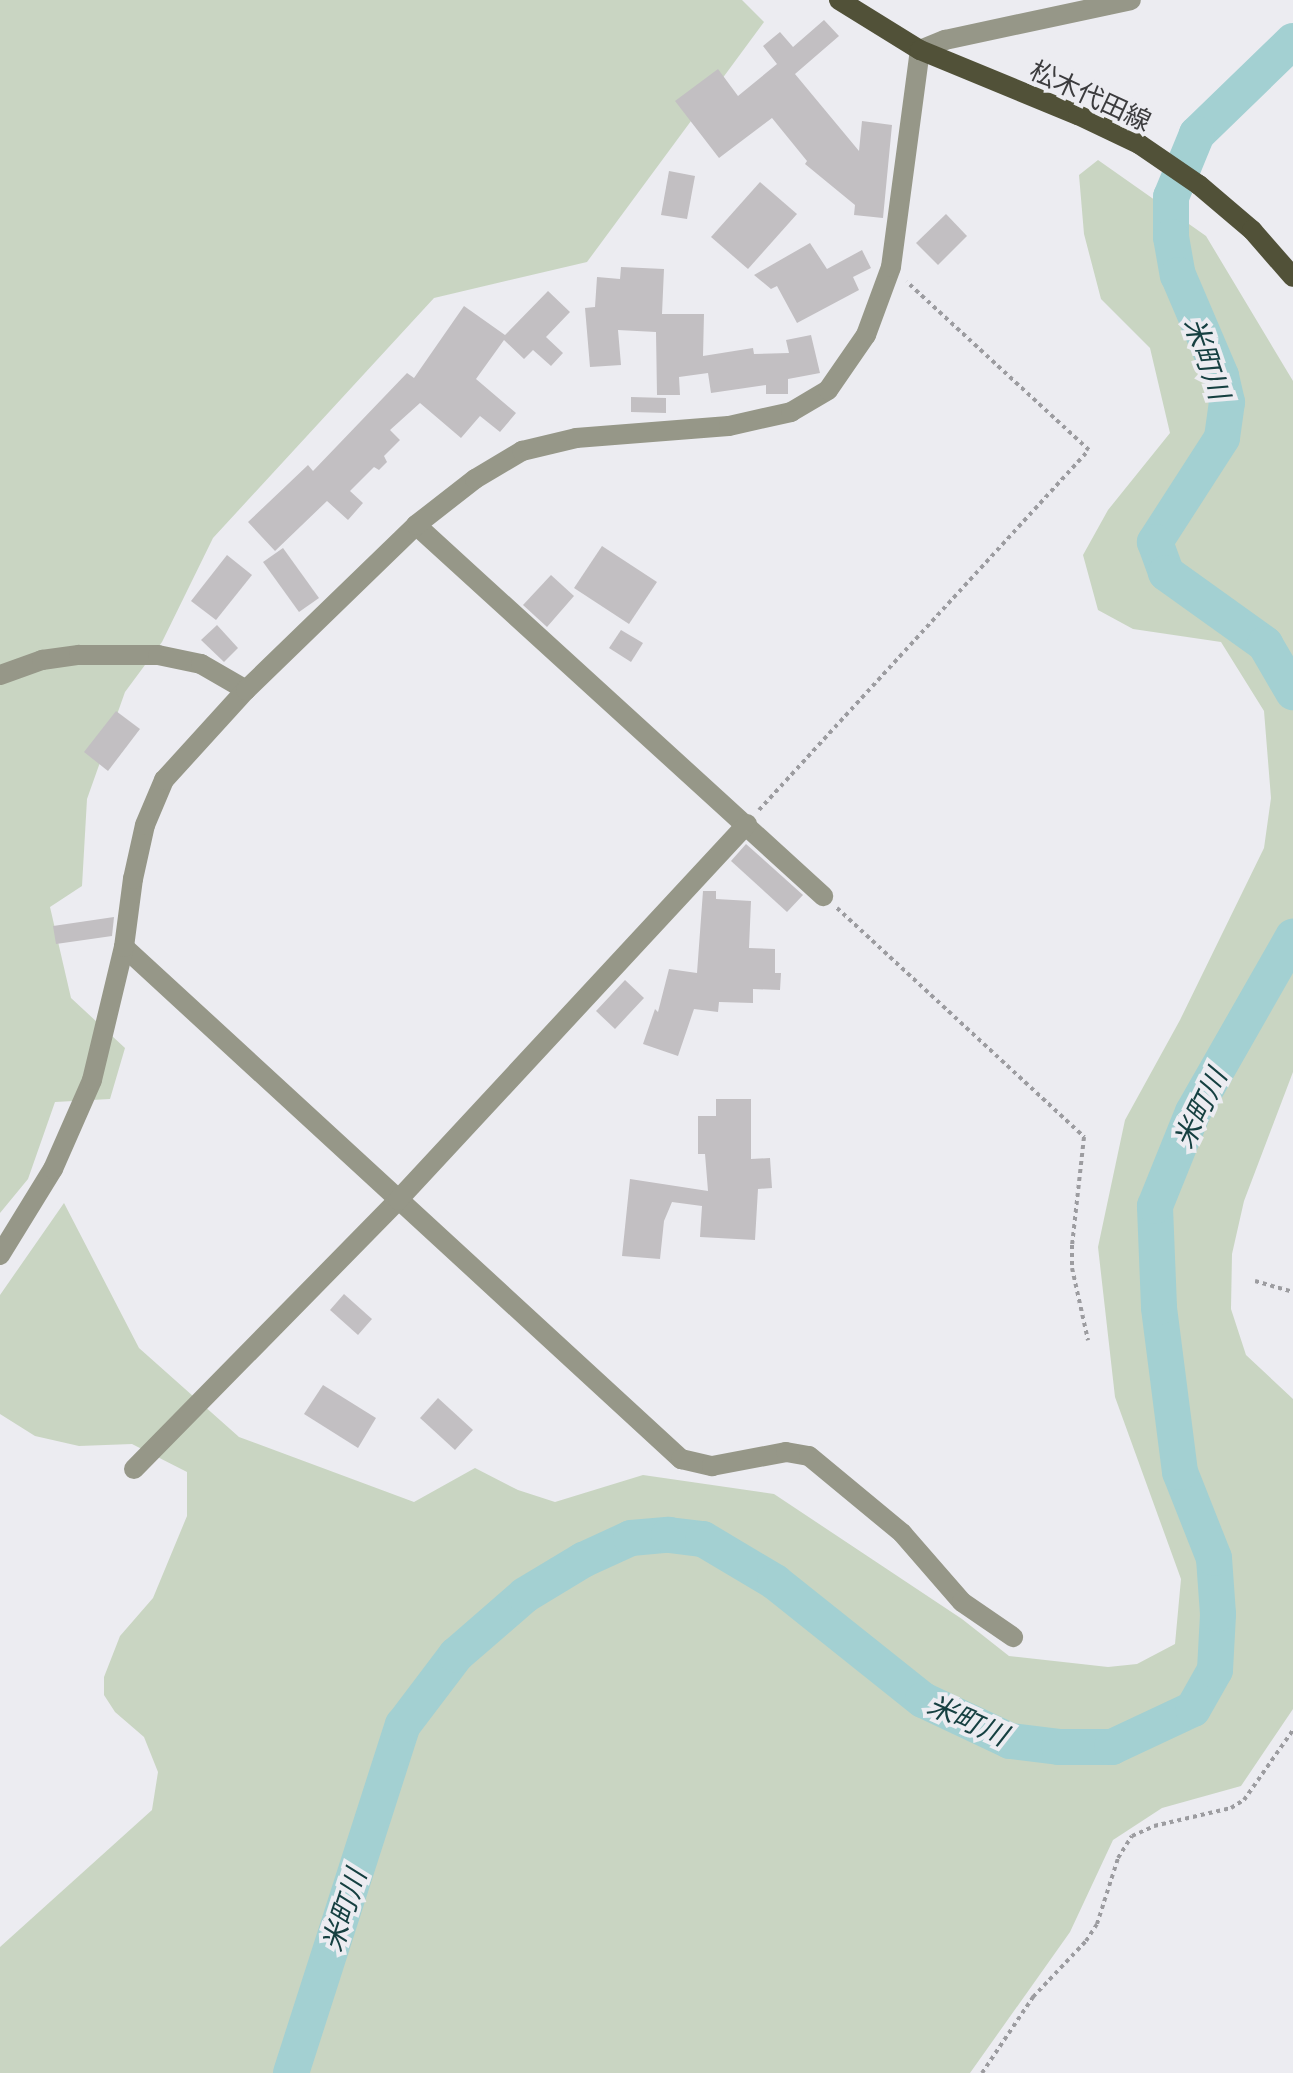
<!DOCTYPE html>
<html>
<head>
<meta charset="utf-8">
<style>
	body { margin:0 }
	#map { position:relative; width:1293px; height:2073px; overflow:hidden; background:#ececf1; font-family:"Playfair Display","Noto Sans JP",serif }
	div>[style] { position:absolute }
	.green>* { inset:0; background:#c9d5c2 }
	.river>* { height:36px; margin:-18px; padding:0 18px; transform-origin:18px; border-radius:18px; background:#a3d0d2 }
	.building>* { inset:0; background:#c2bfc2 }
	.path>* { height:4px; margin-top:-2px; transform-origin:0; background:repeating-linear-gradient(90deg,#9c9ca0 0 4px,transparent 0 8px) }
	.minor>* { height:20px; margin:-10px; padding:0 10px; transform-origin:10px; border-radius:10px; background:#969788 }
	.major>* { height:20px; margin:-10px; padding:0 10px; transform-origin:10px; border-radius:10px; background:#515138 }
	span { translate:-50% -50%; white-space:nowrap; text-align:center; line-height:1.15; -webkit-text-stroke:8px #ececf1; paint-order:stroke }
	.street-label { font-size:26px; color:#3c3c3e }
	.water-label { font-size:28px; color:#164041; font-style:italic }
</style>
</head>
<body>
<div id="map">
	<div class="green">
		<div style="clip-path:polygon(0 0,742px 0,764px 22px,587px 262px,434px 298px,213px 538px,162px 642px,125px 692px,87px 799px,82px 886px,50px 907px,71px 998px,125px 1048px,110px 1099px,55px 1102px,28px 1179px,0 1213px)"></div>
		<div style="clip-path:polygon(1098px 160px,1206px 236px,1293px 381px,1293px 1072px,1244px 1201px,1232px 1254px,1231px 1309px,1246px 1355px,1293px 1399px,1293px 1709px,1241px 1786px,1162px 1808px,1113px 1840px,1070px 1932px,970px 2073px,0 2073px,0 1947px,152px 1810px,158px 1772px,144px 1737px,115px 1712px,104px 1695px,104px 1677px,120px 1636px,153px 1598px,187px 1516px,187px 1472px,132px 1444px,79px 1446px,35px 1436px,0 1414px,0 1295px,64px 1203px,139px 1348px,239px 1437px,414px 1502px,475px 1468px,518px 1490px,555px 1502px,643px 1475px,774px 1494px,962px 1619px,1009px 1656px,1108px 1667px,1137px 1664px,1175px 1644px,1181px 1579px,1115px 1397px,1098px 1247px,1125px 1120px,1180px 1020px,1264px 848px,1271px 798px,1264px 711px,1221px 642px,1133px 629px,1098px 610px,1083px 555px,1108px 510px,1170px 433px,1150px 348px,1101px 299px,1084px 234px,1079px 175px)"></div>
	</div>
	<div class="river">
		<div style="left:1293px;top:41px;width:134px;rotate:135.9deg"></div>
		<div style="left:1197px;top:134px;width:68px;rotate:112.4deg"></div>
		<div style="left:1171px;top:197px;width:40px;rotate:90deg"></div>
		<div style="left:1171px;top:237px;width:39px;rotate:80deg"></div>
		<div style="left:1178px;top:275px;width:110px;rotate:66.9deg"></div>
		<div style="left:1221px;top:376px;width:27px;rotate:77deg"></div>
		<div style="left:1227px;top:402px;width:36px;rotate:98deg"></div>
		<div style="left:1222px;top:438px;width:124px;rotate:122.8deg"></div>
		<div style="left:1155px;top:542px;width:33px;rotate:70deg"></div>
		<div style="left:1166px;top:573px;width:122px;rotate:35.6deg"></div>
		<div style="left:1265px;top:644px;width:56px;rotate:59.7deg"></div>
		<div style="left:291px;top:2073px;width:366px;rotate:-72.2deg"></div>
		<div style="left:403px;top:1725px;width:88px;rotate:-52.9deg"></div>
		<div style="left:456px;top:1655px;width:91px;rotate:-41deg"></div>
		<div style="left:525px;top:1595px;width:68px;rotate:-31.1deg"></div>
		<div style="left:583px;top:1560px;width:53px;rotate:-24.6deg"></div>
		<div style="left:631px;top:1538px;width:38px;rotate:-5deg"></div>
		<div style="left:669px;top:1535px;width:34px;rotate:7deg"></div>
		<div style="left:703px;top:1539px;width:84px;rotate:30.8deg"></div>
		<div style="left:775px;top:1582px;width:189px;rotate:38.6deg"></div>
		<div style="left:923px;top:1700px;width:96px;rotate:25.2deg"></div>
		<div style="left:1010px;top:1741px;width:49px;rotate:7deg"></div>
		<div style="left:1059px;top:1747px;width:53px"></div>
		<div style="left:1112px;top:1747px;width:89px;rotate:-25.1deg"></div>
		<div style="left:1193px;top:1709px;width:45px;rotate:-60.6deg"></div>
		<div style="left:1215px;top:1670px;width:56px;rotate:-86.9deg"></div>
		<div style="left:1218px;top:1614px;width:56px;rotate:-94.1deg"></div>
		<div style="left:1214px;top:1558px;width:92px;rotate:-111.6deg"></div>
		<div style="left:1180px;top:1472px;width:166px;rotate:-97.3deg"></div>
		<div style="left:1159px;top:1307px;width:101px;rotate:-92.3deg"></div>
		<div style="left:1155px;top:1206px;width:101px;rotate:-68deg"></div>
		<div style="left:1193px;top:1112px;width:202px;rotate:-60.3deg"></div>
	</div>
	<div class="building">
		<div style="clip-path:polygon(824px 20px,839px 36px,795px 74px,859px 151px,862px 121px,892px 125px,883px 218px,854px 215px,855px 205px,805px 164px,807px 161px,772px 118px,719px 158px,675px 101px,718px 69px,738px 96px,777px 64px,763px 46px,780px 32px,793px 47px)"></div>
		<div style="clip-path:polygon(669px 171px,695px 176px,687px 219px,661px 215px)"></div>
		<div style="clip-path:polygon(760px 182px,797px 214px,748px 269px,711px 237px)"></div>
		<div style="clip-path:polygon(946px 214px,967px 236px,938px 265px,916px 243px)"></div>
		<div style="clip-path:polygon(810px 243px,827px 269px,862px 250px,871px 268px,853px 277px,859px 290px,797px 323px,777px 286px,771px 289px,754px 275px)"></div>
		<div style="clip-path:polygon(621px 267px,664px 269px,662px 314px,704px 314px,703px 356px,753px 348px,754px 354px,789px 353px,786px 340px,811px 335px,820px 373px,788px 379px,788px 394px,766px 394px,766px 385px,711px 393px,708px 373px,679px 377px,680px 395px,657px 395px,656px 332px,618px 330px,621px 365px,590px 367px,585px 308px,595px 307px,597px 277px,620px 279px)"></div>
		<div style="clip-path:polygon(548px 291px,570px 312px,546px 337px,563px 353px,551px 366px,533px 350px,524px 359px,504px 340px,476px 379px,516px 413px,500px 432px,480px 416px,461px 438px,420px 403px,390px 430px,400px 440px,384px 456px,387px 462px,379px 470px,374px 467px,350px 491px,363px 503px,348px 520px,327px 501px,275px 551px,248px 522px,308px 465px,313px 471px,407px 373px,414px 378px,464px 306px,505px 335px)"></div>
		<div style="clip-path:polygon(631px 397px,666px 398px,666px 413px,631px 412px)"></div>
		<div style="clip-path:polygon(602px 546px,657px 582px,629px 624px,574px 588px)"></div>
		<div style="clip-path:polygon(283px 548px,319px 598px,299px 612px,263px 562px)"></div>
		<div style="clip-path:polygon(227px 555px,252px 575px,216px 620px,191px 601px)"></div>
		<div style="clip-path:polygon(551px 575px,574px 596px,547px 627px,523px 605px)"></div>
		<div style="clip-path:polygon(217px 625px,238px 648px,224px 662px,201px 640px)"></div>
		<div style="clip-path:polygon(621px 630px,643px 643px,631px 662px,609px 648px)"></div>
		<div style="clip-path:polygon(116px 711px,140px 729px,108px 771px,84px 752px)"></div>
		<div style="clip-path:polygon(746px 844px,803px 895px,787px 912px,731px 861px)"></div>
		<div style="clip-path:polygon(703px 891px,716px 891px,716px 899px,751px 901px,749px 948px,775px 949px,775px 973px,781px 973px,780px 990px,753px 989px,753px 1003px,719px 1002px,718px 1012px,694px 1009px,678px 1056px,643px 1044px,655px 1009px,658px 1012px,669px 969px,697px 973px)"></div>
		<div style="clip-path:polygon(114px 917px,112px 936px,56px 944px,53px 926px)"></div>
		<div style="clip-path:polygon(625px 980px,644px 998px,615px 1029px,596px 1011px)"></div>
		<div style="clip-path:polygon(716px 1099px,751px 1099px,751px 1159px,770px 1158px,772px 1188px,758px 1189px,755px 1240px,700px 1237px,702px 1206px,672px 1202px,664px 1221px,660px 1259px,622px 1256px,630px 1179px,708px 1191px,705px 1154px,698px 1154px,698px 1116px,716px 1116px)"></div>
		<div style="clip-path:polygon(344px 1294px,372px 1319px,358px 1335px,330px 1310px)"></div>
		<div style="clip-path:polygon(323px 1385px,376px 1418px,358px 1448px,304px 1414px)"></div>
		<div style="clip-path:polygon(438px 1398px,473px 1430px,455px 1450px,420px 1418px)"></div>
	</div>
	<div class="path">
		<div style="left:759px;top:810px;width:488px;rotate:-47.5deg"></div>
		<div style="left:1089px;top:450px;width:248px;rotate:-137.3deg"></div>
		<div style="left:837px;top:908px;width:337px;rotate:42.8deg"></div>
		<div style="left:1084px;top:1137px;width:109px;rotate:96.3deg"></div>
		<div style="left:1072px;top:1245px;width:23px;rotate:90deg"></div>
		<div style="left:1072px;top:1268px;width:74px;rotate:77.5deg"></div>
		<div style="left:1255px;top:1281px;width:40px;rotate:16deg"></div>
		<div style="left:982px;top:2073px;width:92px;rotate:-56.1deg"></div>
		<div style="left:1033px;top:1997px;width:77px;rotate:-46.6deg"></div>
		<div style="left:1086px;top:1941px;width:20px;rotate:-57deg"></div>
		<div style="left:1097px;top:1924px;width:69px;rotate:-72.3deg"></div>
		<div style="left:1118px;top:1858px;width:26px;rotate:-58deg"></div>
		<div style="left:1132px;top:1836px;width:24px;rotate:-24deg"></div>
		<div style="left:1154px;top:1826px;width:79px;rotate:-13.2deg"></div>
		<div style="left:1231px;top:1808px;width:15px;rotate:-32deg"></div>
		<div style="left:1244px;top:1800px;width:85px;rotate:-55deg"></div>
	</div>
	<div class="minor">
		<div style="left:416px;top:525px;width:551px;rotate:42.35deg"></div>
		<div style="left:0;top:675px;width:45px;rotate:-19.7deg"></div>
		<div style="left:42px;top:660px;width:37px;rotate:-8deg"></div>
		<div style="left:79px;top:655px;width:79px"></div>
		<div style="left:158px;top:655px;width:44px;rotate:11.8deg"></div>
		<div style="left:201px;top:664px;width:52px;rotate:30deg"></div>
		<div style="left:124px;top:947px;width:757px;rotate:42.59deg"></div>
		<div style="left:681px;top:1459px;width:32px;rotate:13deg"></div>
		<div style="left:712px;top:1466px;width:75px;rotate:-10.7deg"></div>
		<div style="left:786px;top:1452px;width:23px;rotate:10deg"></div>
		<div style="left:809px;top:1456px;width:121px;rotate:39.6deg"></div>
		<div style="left:902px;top:1533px;width:91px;rotate:49deg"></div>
		<div style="left:962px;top:1602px;width:62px;rotate:34.5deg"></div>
		<div style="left:0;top:1255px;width:101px;rotate:-58.4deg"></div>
		<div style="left:53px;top:1169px;width:97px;rotate:-66.3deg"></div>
		<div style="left:92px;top:1080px;width:137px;rotate:-76.5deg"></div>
		<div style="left:124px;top:947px;width:69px;rotate:-82.5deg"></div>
		<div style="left:133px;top:879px;width:55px;rotate:-77.5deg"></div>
		<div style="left:145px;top:825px;width:49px;rotate:-67.1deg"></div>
		<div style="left:164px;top:780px;width:122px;rotate:-47.7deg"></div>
		<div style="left:246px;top:690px;width:237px;rotate:-44.1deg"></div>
		<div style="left:416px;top:525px;width:75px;rotate:-37.9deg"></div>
		<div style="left:475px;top:479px;width:55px;rotate:-30.8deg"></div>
		<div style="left:522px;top:451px;width:56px;rotate:-13.5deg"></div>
		<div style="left:576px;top:438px;width:153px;rotate:-4.5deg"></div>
		<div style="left:729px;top:426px;width:64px;rotate:-12.7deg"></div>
		<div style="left:791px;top:412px;width:43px;rotate:-30.7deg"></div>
		<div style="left:828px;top:390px;width:67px;rotate:-55.4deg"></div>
		<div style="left:866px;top:335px;width:72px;rotate:-69.8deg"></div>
		<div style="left:891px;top:267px;width:219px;rotate:-82.4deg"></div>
		<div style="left:920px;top:50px;width:27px;rotate:-22deg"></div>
		<div style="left:945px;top:40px;width:190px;rotate:-12.1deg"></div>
		<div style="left:134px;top:1469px;width:377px;rotate:-45.5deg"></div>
		<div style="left:398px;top:1200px;width:513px;rotate:-47.13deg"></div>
	</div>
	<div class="major">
		<div style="left:839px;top:0;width:95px;rotate:31.7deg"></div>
		<div style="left:920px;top:50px;width:171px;rotate:22.4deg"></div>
		<div style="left:1078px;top:115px;width:68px;rotate:25.4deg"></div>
		<div style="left:1139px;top:144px;width:73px;rotate:34.3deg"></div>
		<div style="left:1199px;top:185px;width:70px;rotate:40.3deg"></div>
		<div style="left:1252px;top:230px;width:62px;rotate:48.9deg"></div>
	</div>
	<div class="street-label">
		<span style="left:1091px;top:95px;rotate:25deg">松木代田線</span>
	</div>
	<div class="water-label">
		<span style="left:1208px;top:358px;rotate:71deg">米町川</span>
		<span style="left:1199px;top:1108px;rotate:-64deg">米町川</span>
		<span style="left:968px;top:1719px;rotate:24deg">米町川</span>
		<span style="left:343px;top:1910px;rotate:-72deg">米町川</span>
	</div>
</div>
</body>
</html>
